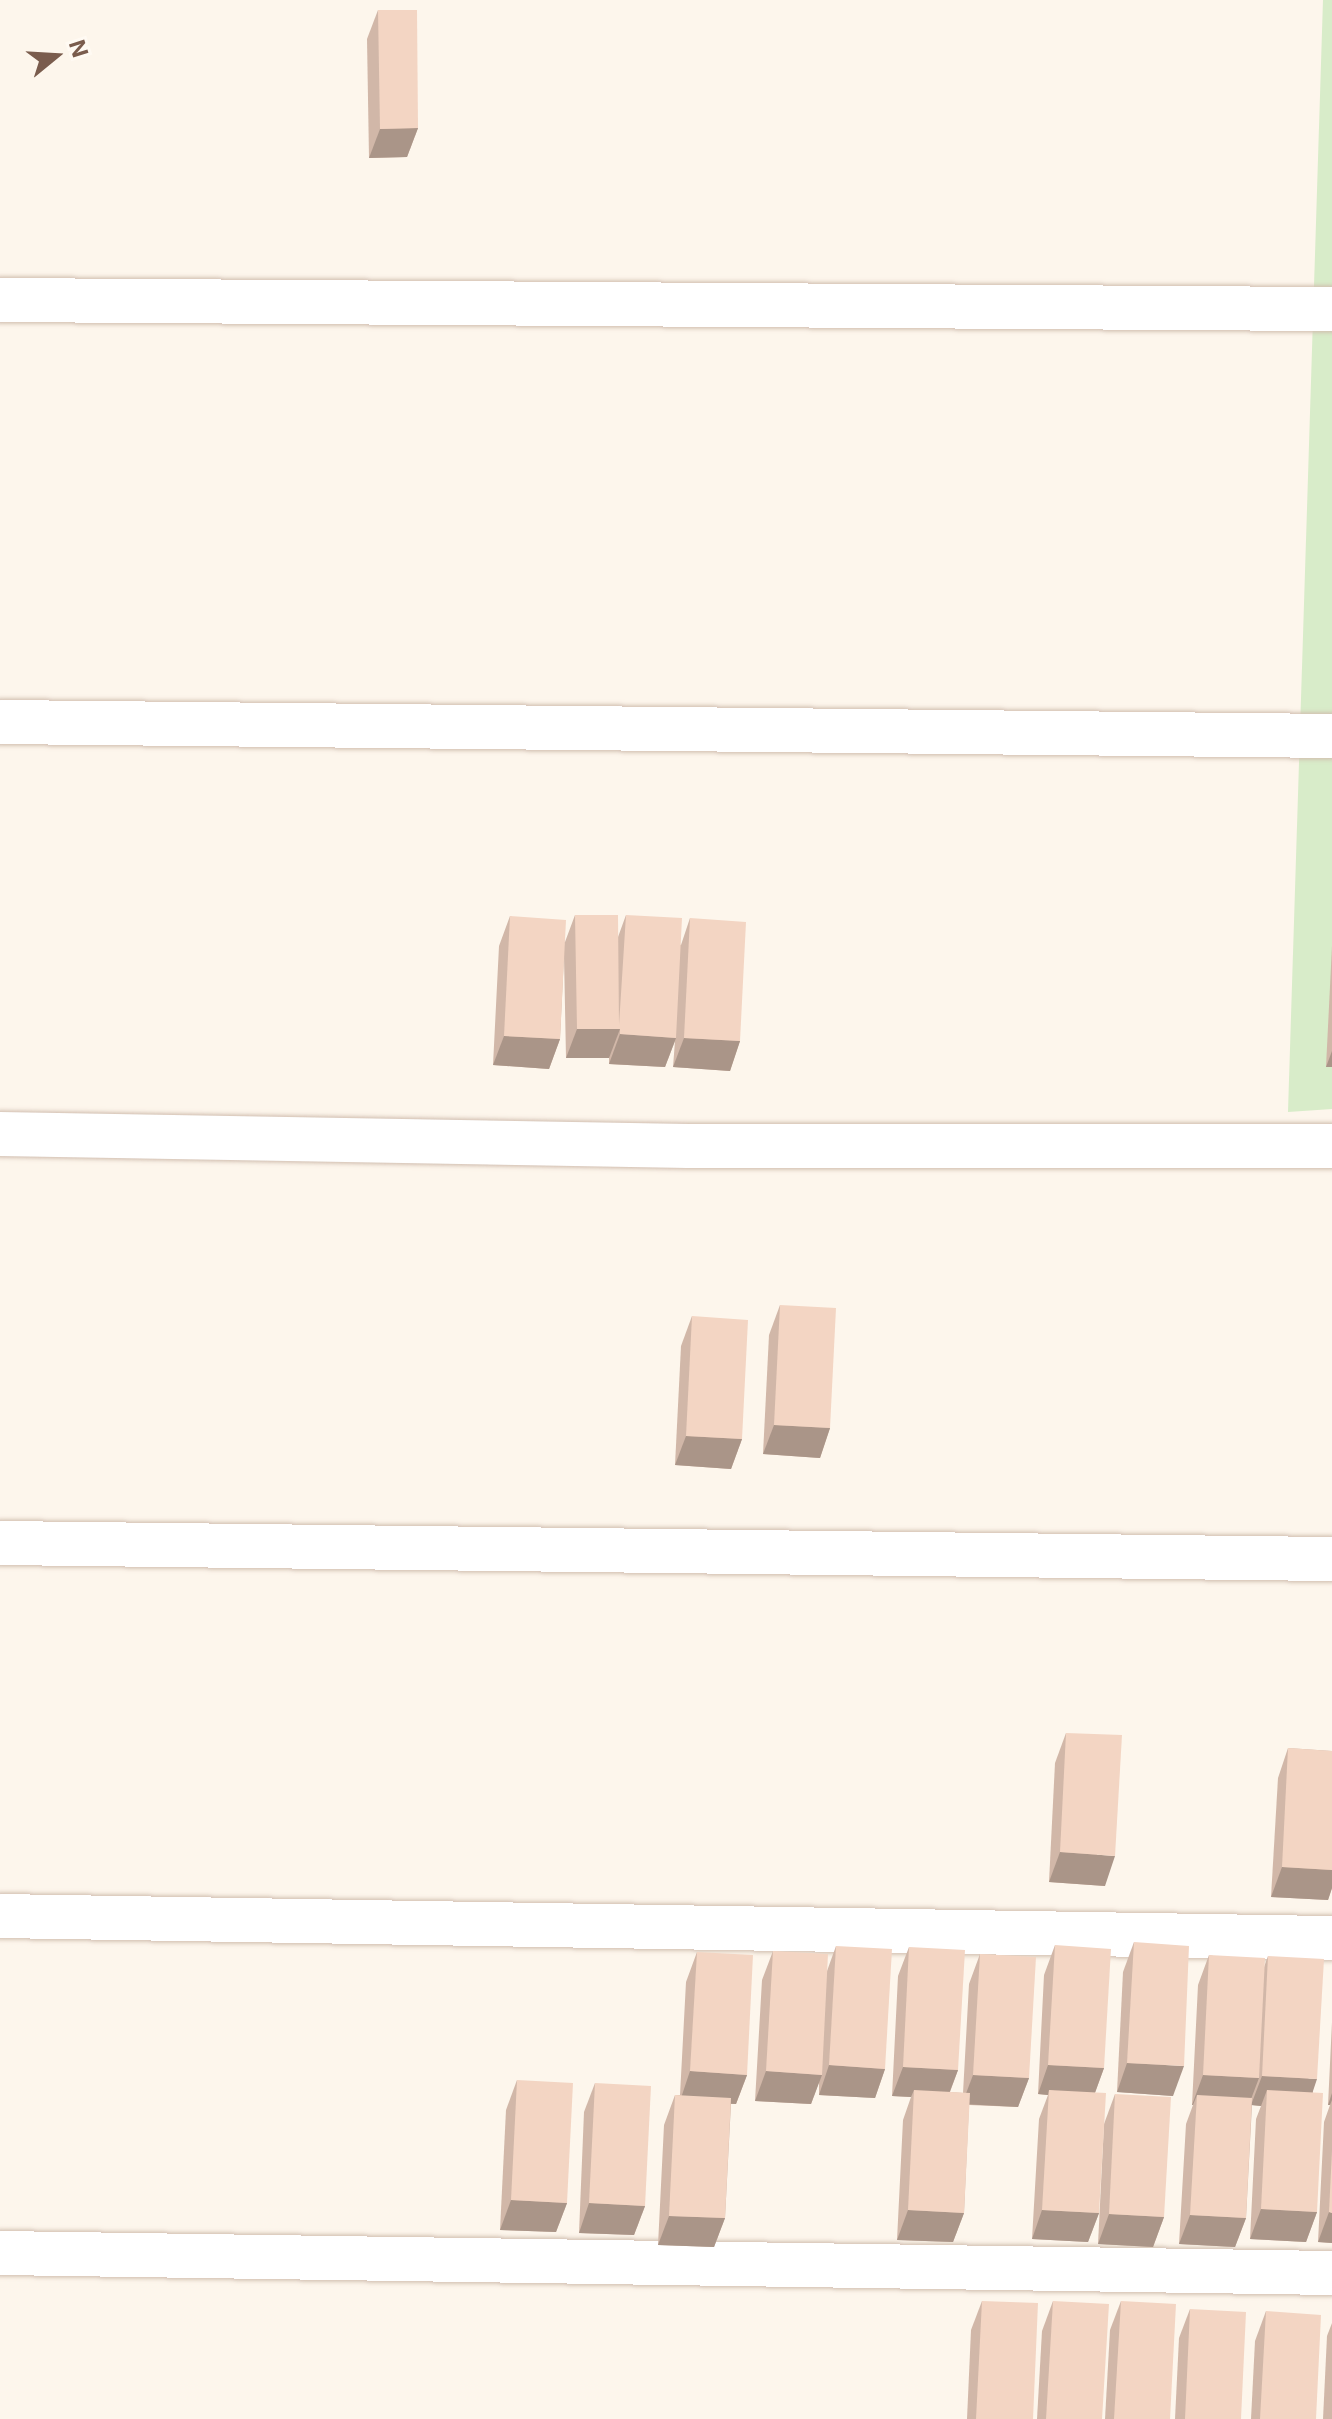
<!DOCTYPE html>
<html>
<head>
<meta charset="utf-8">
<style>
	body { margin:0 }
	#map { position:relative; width:1332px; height:2419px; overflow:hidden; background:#fdf6ec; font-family:Inter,sans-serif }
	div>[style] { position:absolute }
	.green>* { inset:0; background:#d8ecc9 }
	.roads { filter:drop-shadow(0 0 2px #d1beb0) drop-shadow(0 0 2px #d1beb0) }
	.street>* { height:44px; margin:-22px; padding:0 22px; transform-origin:22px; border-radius:22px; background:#fff }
	.wall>* { inset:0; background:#d1b7a8 }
	.shaded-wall>* { inset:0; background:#aa9588 }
	.building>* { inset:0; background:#f3d5c3 }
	span { translate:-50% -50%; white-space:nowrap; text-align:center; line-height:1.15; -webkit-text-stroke:8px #fffaf3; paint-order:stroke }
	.north { position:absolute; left:16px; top:16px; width:80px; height:80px; -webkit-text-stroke:6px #fffaf3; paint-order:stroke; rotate:72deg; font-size:22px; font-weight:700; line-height:32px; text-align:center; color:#7a5c4d }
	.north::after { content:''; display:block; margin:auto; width:28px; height:36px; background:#7a5c4d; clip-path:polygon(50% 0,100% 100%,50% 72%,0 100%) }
</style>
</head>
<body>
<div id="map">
	<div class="green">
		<div style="clip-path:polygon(1323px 0,1332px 0,1332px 1109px,1288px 1112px)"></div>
	</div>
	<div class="roads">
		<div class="street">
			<div style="left:0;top:300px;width:1332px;rotate:0.39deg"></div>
			<div style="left:0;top:722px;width:1332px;rotate:0.6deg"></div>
			<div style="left:0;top:1134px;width:688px;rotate:1deg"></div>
			<div style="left:688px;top:1146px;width:644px"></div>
			<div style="left:0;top:1543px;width:1332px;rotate:0.69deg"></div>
			<div style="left:0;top:1916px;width:1332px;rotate:0.95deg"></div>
			<div style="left:0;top:2253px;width:1332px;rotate:0.86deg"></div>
		</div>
	</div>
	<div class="wall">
		<div style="clip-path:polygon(378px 10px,418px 128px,407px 157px,369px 158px,367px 39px)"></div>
		<div style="clip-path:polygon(575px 915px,618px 937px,626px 915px,681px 945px,690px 918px,740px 1041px,730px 1071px,673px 1067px,675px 1041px,665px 1067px,609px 1064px,609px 1058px,566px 1058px,564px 956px,560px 1039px,549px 1069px,493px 1065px,499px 946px,510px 916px,565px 942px)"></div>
		<div style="clip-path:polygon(1332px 946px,1332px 1067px,1326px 1067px)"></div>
		<div style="clip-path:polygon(780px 1305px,830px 1428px,820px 1458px,763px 1454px,769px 1335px)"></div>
		<div style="clip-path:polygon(692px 1316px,742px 1439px,731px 1469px,675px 1465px,681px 1346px)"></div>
		<div style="clip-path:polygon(1066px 1733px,1105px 1886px,1049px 1882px,1055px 1763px)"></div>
		<div style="clip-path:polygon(1288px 1748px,1332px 1751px,1332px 1888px,1328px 1900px,1271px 1897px,1278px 1778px)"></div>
		<div style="clip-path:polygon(1134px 1942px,1173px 2096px,1117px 2092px,1123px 1972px)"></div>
		<div style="clip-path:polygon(1055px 1945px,1104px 2068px,1095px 2093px,1099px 2213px,1088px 2242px,1032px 2239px,1039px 2119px,1048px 2095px,1038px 2094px,1044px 1975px)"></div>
		<div style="clip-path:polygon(836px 1946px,885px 2069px,875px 2098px,819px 2095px,819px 2082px,811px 2104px,755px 2101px,762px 1980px,773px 1951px,827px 1971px)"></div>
		<div style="clip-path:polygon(909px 1947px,958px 2070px,950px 2092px,963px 2093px,969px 1984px,980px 1954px,1029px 2078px,1018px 2107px,969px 2105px,964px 2213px,953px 2242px,897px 2240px,903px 2120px,911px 2097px,892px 2096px,898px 1976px)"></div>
		<div style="clip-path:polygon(697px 1952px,747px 2075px,736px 2104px,731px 2104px,725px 2218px,714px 2247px,658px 2245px,664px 2125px,675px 2095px,680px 2095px,686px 1982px)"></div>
		<div style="clip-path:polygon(1209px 1955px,1264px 1967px,1268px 1956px,1313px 2092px,1317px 2212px,1306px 2242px,1250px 2239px,1256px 2119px,1261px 2106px,1252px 2105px,1246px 2218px,1235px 2247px,1179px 2244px,1186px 2124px,1193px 2105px,1192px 2105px,1198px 1985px)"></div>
		<div style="clip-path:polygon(1332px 2022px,1332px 2243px,1318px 2242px,1324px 2122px,1330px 2105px,1328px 2105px)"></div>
		<div style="clip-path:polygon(517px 2080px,567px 2203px,556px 2232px,500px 2230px,506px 2110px)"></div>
		<div style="clip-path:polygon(595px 2083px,645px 2206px,634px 2235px,579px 2233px,584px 2112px)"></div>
		<div style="clip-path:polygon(1115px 2094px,1164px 2217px,1153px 2247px,1098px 2244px,1104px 2124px)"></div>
		<div style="clip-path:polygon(982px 2301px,1033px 2419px,967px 2419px,971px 2330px)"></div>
		<div style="clip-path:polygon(1053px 2301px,1102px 2419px,1037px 2419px,1042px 2331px)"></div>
		<div style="clip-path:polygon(1121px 2301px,1170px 2419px,1105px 2419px,1110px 2330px)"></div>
		<div style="clip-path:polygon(1190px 2309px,1241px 2419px,1175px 2419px,1179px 2338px)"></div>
		<div style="clip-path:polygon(1266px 2311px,1316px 2419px,1251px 2419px,1255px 2341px)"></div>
		<div style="clip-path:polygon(1332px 2323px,1332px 2419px,1323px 2419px,1327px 2336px)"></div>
	</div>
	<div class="shaded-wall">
		<div style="clip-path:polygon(418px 128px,407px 157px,369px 158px,380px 129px)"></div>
		<div style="clip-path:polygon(577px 1029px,620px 1029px,609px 1058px,566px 1058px)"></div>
		<div style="clip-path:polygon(620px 1034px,676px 1038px,665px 1067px,609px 1064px)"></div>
		<div style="clip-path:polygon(504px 1036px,560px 1039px,549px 1069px,493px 1065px)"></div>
		<div style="clip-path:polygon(684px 1038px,740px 1041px,730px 1071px,673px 1067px)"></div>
		<div style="clip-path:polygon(1332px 1051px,1332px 1067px,1326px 1067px)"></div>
		<div style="clip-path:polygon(774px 1425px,830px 1428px,820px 1458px,763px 1454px)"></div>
		<div style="clip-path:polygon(686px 1436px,742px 1439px,731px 1469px,675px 1465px)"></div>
		<div style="clip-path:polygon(1060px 1852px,1115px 1856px,1105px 1886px,1049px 1882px)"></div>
		<div style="clip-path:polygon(1282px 1867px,1332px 1870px,1332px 1888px,1328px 1900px,1271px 1897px)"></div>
		<div style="clip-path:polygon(1127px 2063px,1184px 2066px,1173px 2096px,1117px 2092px)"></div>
		<div style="clip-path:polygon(829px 2065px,885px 2069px,875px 2098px,819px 2095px)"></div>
		<div style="clip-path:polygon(1048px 2065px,1104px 2068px,1093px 2098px,1049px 2090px,1048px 2095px,1038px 2094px)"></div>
		<div style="clip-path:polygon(903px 2067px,958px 2070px,947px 2099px,914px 2090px,911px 2097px,892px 2096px)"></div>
		<div style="clip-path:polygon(690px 2071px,747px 2075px,736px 2104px,680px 2101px)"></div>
		<div style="clip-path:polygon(766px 2071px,822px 2075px,811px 2104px,755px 2101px)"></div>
		<div style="clip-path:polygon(973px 2075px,1029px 2078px,1018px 2107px,962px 2104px)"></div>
		<div style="clip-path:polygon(1203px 2075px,1259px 2078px,1248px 2107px,1197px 2095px,1193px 2105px,1192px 2105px)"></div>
		<div style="clip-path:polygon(1262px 2076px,1317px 2079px,1307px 2109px,1267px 2090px,1261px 2106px,1251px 2105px)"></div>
		<div style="clip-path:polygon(1332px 2093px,1332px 2100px,1330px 2105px,1328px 2105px)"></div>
		<div style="clip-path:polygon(511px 2200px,567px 2203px,556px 2232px,500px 2230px)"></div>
		<div style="clip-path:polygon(589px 2203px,645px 2206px,634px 2235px,579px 2233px)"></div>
		<div style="clip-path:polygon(1261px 2209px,1317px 2212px,1306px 2242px,1250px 2239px)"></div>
		<div style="clip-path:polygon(908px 2210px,964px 2213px,953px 2242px,897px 2240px)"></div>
		<div style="clip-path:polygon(1042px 2210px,1099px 2213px,1088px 2242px,1032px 2239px)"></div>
		<div style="clip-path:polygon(1329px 2212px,1332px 2213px,1332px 2243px,1318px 2242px)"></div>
		<div style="clip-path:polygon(1109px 2214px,1164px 2217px,1153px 2247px,1098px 2244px)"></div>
		<div style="clip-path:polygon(1190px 2215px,1246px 2218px,1235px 2247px,1179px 2244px)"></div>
		<div style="clip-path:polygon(669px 2216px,725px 2218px,714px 2247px,658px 2245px)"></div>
	</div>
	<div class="building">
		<div style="clip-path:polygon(378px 10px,417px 10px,418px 128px,380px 129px)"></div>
		<div style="clip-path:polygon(575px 915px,618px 915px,619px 1025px,626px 915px,682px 918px,676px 1038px,620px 1034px,620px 1029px,577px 1029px)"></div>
		<div style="clip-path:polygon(510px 916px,566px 920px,560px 1039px,504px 1036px)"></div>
		<div style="clip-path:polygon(690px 918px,746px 922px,740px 1041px,684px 1038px)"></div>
		<div style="clip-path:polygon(780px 1305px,836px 1308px,830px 1428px,774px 1425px)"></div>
		<div style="clip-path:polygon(692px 1316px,748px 1320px,742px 1439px,686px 1436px)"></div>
		<div style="clip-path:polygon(1066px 1733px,1122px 1735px,1115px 1856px,1060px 1852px)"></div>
		<div style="clip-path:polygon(1288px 1748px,1332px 1751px,1332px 1870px,1282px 1867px)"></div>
		<div style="clip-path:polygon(1134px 1942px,1189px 1946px,1184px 2066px,1127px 2063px)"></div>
		<div style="clip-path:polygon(1055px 1945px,1111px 1949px,1104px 2068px,1048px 2065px)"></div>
		<div style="clip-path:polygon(836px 1946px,892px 1949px,885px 2069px,829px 2065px)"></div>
		<div style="clip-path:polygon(909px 1947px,965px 1950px,958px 2070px,903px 2067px)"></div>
		<div style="clip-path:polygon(773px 1951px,828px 1954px,822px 2075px,766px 2071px)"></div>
		<div style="clip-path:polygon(697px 1952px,753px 1955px,747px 2075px,690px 2071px)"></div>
		<div style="clip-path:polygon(980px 1954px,1036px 1957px,1029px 2078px,973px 2075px)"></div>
		<div style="clip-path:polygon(1209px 1955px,1265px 1958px,1259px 2078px,1203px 2075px)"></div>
		<div style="clip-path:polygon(1268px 1956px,1324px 1959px,1317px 2079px,1262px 2076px)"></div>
		<div style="clip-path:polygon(517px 2080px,573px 2083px,567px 2203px,511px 2200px)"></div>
		<div style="clip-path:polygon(595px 2083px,651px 2086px,645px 2206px,589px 2203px)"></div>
		<div style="clip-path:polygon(914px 2090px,970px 2093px,964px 2213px,908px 2210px)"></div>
		<div style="clip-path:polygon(1049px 2090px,1106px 2093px,1099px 2213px,1042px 2210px)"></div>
		<div style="clip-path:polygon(1267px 2090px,1323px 2093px,1317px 2212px,1261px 2209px)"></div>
		<div style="clip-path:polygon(1115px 2094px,1171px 2097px,1164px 2217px,1109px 2214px)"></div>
		<div style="clip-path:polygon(675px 2095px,731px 2098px,725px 2218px,669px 2216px)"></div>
		<div style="clip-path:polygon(1197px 2095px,1252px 2098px,1246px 2218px,1190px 2215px)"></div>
		<div style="clip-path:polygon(1332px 2151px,1332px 2213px,1329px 2212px)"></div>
		<div style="clip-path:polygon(982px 2301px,1038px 2303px,1033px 2419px,976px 2419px)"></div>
		<div style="clip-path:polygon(1053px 2301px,1109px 2304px,1102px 2419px,1046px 2419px)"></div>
		<div style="clip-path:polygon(1121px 2301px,1176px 2304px,1170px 2419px,1114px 2419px)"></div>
		<div style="clip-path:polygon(1190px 2309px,1246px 2312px,1241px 2419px,1185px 2419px)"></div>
		<div style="clip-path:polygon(1266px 2311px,1321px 2315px,1316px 2419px,1260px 2419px)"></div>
	</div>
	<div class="north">N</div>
</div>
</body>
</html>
